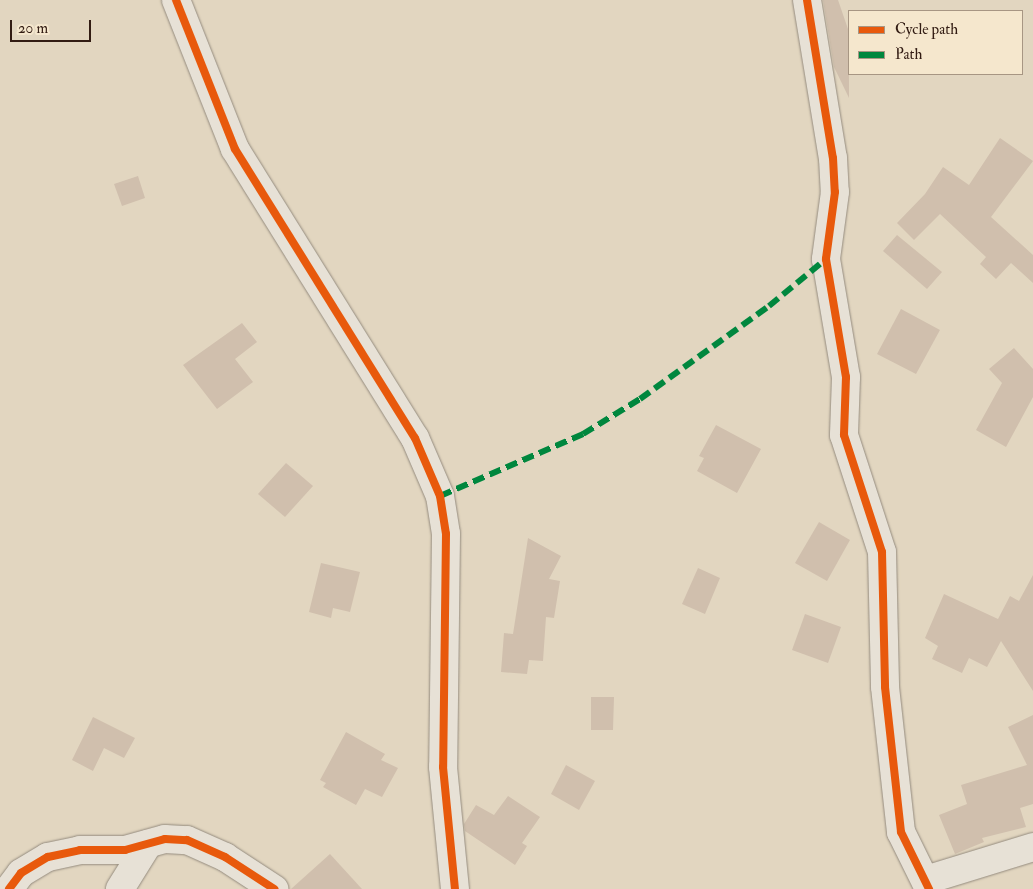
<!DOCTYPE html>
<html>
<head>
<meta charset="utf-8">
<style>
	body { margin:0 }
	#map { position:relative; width:1033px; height:889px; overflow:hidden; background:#e2d6c0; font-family:"IM FELL Double Pica",serif }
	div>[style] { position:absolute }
	.building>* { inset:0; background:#d0bfad }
	.roads { filter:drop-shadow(0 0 1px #948b7e) drop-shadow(0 0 1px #948b7e) }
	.minor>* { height:28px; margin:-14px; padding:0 14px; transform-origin:14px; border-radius:14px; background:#e7e1d6 }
	.quiet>* { height:6px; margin-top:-3px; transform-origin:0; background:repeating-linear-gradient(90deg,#00873e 0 12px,transparent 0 18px) }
	.cycleway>* { height:8px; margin:-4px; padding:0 4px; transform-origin:4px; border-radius:4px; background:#e8590c }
	span { translate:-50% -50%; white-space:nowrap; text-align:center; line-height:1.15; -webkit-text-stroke:4.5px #f5e7cd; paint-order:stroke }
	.legend { position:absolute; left:848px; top:10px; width:175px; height:65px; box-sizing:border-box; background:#f5e7cd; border:1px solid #a79683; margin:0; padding:6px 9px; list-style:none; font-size:15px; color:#321c13 }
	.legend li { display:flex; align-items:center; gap:10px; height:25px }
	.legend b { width:25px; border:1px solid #a79683 }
	.scale { position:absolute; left:10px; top:20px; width:81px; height:22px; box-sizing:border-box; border:2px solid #321c13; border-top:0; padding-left:6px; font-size:15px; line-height:18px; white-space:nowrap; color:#321c13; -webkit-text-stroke:4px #f5e7cd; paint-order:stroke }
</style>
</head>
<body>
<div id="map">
	<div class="building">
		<div style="clip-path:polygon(823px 0,838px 0,849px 32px,849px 98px,834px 67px)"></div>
		<div style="clip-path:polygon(1000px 138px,1033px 161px,991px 217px,1033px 255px,1033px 283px,1011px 263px,996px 279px,980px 264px,986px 257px,940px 214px,914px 240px,897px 223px,925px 194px,943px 167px,969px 185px)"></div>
		<div style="clip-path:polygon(138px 176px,145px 198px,122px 206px,114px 184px)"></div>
		<div style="clip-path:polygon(897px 235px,942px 272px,927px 289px,883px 251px)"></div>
		<div style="clip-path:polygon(901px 309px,940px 330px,916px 374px,877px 354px)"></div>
		<div style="clip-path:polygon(242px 323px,257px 342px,235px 359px,253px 382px,217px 409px,183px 365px)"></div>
		<div style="clip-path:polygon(1014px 348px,1033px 369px,1033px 397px,1006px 447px,976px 430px,1002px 383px,989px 369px)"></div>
		<div style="clip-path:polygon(716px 425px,761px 449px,737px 493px,697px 471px,704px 458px,699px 456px)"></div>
		<div style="clip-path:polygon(286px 463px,313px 486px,285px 517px,258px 494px)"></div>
		<div style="clip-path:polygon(819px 522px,850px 540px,827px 581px,795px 563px)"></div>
		<div style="clip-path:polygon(528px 538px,561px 556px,549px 579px,560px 581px,554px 618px,546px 617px,543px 661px,529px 660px,527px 674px,501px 672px,504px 633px,513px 634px)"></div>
		<div style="clip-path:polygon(321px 563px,360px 572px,350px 612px,333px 608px,331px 618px,309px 612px)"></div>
		<div style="clip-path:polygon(698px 568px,720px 578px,705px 614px,682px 604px)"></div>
		<div style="clip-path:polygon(1033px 575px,1033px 691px,1001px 641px,987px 667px,969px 658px,962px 673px,932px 659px,938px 646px,925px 638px,944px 594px,998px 619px,1010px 596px,1019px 601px)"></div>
		<div style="clip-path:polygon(805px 614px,841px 627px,828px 663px,792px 650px)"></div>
		<div style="clip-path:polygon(591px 697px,614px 697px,613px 730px,591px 730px)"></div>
		<div style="clip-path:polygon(1033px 715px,1033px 804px,1020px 808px,1026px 827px,982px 838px,984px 842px,955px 854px,939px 815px,967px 804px,961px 785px,1027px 765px,1008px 727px)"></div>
		<div style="clip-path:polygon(93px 717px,135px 738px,124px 758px,104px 748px,93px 771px,72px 760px)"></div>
		<div style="clip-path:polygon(346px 732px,385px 754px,381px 760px,398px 768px,382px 797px,365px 789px,356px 805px,323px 787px,326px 783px,320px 780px)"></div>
		<div style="clip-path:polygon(566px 765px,595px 781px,579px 810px,551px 794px)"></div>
		<div style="clip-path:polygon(508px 796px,540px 817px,522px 843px,527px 846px,515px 865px,465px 831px,464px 824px,476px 805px,494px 815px)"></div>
		<div style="clip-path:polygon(330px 854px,362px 889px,291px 889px)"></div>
	</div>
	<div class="roads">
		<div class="minor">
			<div style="left:176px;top:0;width:160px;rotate:68.4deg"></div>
			<div style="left:235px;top:149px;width:340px;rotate:58.1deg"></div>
			<div style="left:415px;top:438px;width:63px;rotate:66.7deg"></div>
			<div style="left:440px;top:496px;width:38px;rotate:81deg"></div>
			<div style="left:446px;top:534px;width:233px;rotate:90.7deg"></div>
			<div style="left:443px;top:767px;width:123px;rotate:84.4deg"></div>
			<div style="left:807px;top:0;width:160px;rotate:80.7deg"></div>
			<div style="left:833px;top:158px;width:34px;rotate:87deg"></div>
			<div style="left:835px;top:192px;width:68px;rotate:97.7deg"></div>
			<div style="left:826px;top:259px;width:120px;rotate:80.4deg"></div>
			<div style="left:846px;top:377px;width:58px;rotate:92deg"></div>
			<div style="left:844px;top:435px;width:123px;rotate:72deg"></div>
			<div style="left:882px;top:552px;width:135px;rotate:88.7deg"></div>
			<div style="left:885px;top:687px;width:146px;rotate:83.7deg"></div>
			<div style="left:901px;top:832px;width:64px;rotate:63.8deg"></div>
			<div style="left:926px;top:880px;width:112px;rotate:-17.1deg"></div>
			<div style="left:9px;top:889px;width:20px;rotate:-53deg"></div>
			<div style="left:21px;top:873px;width:31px;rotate:-31deg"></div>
			<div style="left:48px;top:857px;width:33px;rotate:-12deg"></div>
			<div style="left:80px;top:850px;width:45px"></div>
			<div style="left:125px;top:850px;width:41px;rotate:-15.4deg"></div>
			<div style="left:165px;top:839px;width:22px;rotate:3deg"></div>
			<div style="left:187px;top:840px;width:42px;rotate:24.1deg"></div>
			<div style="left:225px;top:857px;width:59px;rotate:33.1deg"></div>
			<div style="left:120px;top:889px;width:53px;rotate:-58.1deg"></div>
		</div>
	</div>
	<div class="quiet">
		<div style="left:440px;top:496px;width:156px;rotate:-23.4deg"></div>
		<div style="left:583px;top:434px;width:67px;rotate:-31.6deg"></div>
		<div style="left:640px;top:399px;width:159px;rotate:-35.8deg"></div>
		<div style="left:769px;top:306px;width:74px;rotate:-39.5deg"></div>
	</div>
	<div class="cycleway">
		<div style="left:176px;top:0;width:160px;rotate:68.4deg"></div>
		<div style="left:235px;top:149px;width:340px;rotate:58.1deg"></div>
		<div style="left:415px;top:438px;width:63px;rotate:66.7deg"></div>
		<div style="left:440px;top:496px;width:38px;rotate:81deg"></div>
		<div style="left:446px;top:534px;width:233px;rotate:90.7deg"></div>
		<div style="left:443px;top:767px;width:123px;rotate:84.4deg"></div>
		<div style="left:807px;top:0;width:160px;rotate:80.7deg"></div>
		<div style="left:833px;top:158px;width:34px;rotate:87deg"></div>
		<div style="left:835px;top:192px;width:68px;rotate:97.7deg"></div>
		<div style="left:826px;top:259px;width:120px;rotate:80.4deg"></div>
		<div style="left:846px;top:377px;width:58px;rotate:92deg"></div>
		<div style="left:844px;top:435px;width:123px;rotate:72deg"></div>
		<div style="left:882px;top:552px;width:135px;rotate:88.7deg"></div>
		<div style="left:885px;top:687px;width:146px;rotate:83.7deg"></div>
		<div style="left:901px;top:832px;width:64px;rotate:63.8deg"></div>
		<div style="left:9px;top:889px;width:20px;rotate:-53deg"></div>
		<div style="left:21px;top:873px;width:31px;rotate:-31deg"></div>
		<div style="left:48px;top:857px;width:33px;rotate:-12deg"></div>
		<div style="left:80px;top:850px;width:45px"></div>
		<div style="left:125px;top:850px;width:41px;rotate:-15.4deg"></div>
		<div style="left:165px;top:839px;width:22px;rotate:3deg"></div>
		<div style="left:187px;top:840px;width:42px;rotate:24.1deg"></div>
		<div style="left:225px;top:857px;width:59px;rotate:33.1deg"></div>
	</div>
	<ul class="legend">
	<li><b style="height:6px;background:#e8590c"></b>Cycle path</li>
	<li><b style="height:6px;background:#00873e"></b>Path</li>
	</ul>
	<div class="scale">20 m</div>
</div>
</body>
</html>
